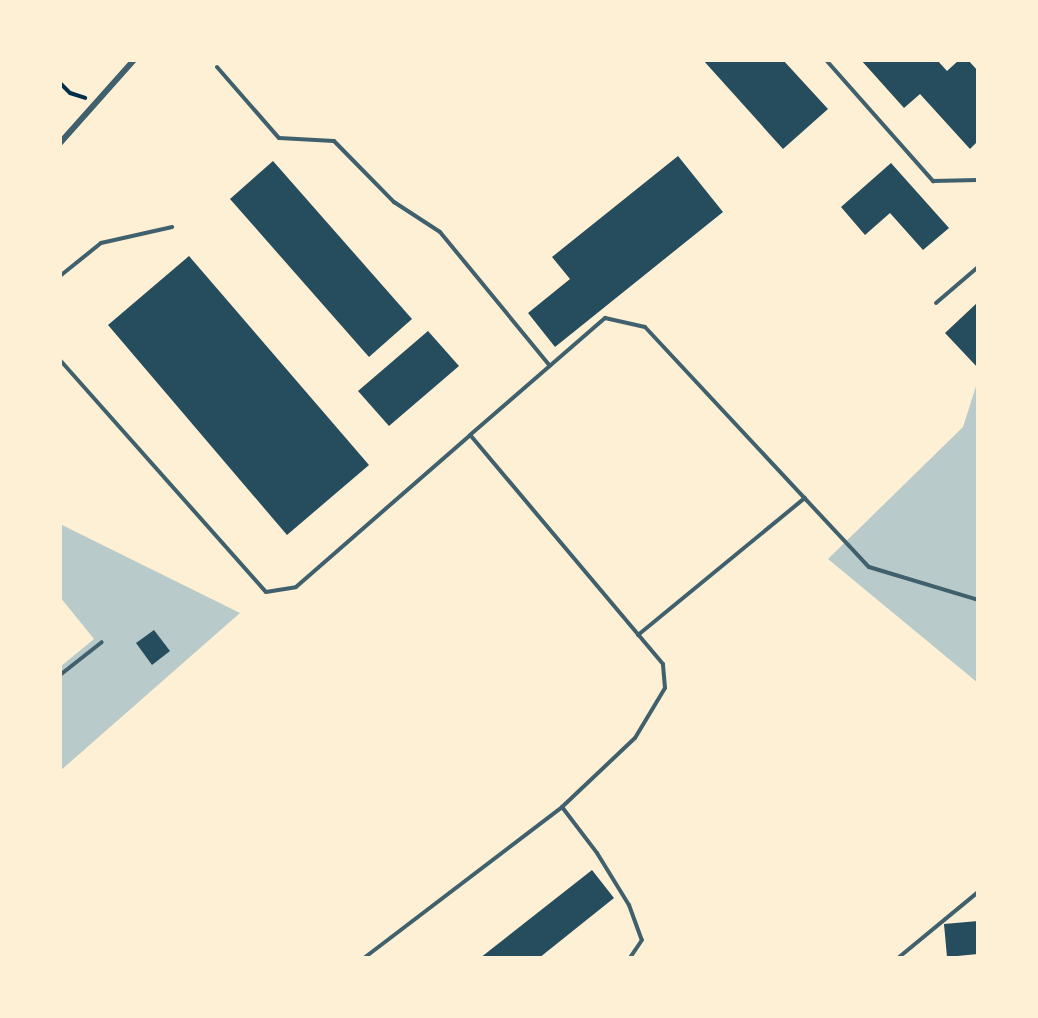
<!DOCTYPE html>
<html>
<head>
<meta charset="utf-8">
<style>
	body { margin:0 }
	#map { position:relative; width:1038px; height:1018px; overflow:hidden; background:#fdf0d5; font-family:"IBM Plex Sans",sans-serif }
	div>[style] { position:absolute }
	.green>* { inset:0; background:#b9caca }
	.building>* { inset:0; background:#264d5e }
	.path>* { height:4px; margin:-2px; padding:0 2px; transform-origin:2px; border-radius:2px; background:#003049 }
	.service>* { height:4px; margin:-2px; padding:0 2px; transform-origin:2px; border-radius:2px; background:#3f606c }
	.minor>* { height:6px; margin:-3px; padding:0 3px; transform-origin:3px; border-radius:3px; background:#3f606c }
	span { translate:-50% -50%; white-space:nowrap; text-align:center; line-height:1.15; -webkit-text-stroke:6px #fdf0d5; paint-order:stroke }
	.frame { position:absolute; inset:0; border:62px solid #fdf0d5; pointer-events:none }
</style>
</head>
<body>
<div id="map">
	<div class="green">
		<div style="clip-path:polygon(978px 380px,978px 683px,828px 559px,963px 427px)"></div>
		<div style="clip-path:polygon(60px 524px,240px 613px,60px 771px,60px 667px,94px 639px,60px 597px)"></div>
	</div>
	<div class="building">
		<div style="clip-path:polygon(703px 60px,783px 60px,828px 109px,783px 149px)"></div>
		<div style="clip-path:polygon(861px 60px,937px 60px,947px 71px,959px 60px,968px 60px,978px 71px,978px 141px,970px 149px,920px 94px,904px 108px)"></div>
		<div style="clip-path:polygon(678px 156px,723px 212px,555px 347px,528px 313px,570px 279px,552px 257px)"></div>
		<div style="clip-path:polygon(273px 161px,412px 319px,369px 357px,230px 199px)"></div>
		<div style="clip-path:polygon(891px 163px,949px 228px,923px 250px,890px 213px,865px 235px,841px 207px)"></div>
		<div style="clip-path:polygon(189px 256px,369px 465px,287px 535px,108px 325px)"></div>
		<div style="clip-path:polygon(978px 302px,978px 368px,945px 333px)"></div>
		<div style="clip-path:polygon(428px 331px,459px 366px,389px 426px,358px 391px)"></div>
		<div style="clip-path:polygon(154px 630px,170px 651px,152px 665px,136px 643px)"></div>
		<div style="clip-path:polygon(592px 870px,614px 898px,539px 958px,480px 958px)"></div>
		<div style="clip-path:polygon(978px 921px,978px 954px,947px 957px,944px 924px)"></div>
	</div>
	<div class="path">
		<div style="left:60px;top:83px;width:14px;rotate:45deg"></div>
		<div style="left:70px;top:93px;width:16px;rotate:18deg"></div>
	</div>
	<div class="service">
		<div style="left:826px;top:60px;width:162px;rotate:48.5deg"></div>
		<div style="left:933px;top:181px;width:45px;rotate:-1.3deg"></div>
		<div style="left:217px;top:67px;width:94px;rotate:48.9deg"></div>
		<div style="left:279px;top:138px;width:55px;rotate:3.1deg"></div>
		<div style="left:334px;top:141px;width:86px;rotate:45.5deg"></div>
		<div style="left:394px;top:202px;width:55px;rotate:33.1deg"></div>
		<div style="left:440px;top:232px;width:173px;rotate:50.6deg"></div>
		<div style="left:60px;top:276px;width:53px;rotate:-38.8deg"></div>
		<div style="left:101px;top:243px;width:73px;rotate:-12.7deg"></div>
		<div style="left:936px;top:303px;width:55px;rotate:-40.6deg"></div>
		<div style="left:60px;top:360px;width:310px;rotate:48.4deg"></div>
		<div style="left:266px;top:592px;width:30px;rotate:-9deg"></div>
		<div style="left:296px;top:587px;width:231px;rotate:-41.1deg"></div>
		<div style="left:638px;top:635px;width:216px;rotate:-39.4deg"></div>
		<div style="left:60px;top:675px;width:53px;rotate:-38.2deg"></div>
		<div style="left:562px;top:807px;width:58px;rotate:52.7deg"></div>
		<div style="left:597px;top:853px;width:61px;rotate:58.4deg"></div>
		<div style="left:629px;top:905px;width:37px;rotate:70deg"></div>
		<div style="left:642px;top:940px;width:22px;rotate:124deg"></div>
		<div style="left:364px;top:958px;width:249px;rotate:-37.3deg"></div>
		<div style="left:562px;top:807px;width:100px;rotate:-43.4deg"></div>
		<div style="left:635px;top:738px;width:58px;rotate:-59deg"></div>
		<div style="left:665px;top:688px;width:24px;rotate:-95deg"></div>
		<div style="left:663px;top:664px;width:299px;rotate:-130.1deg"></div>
		<div style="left:470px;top:435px;width:179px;rotate:-40.9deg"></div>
		<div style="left:605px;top:318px;width:41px;rotate:12.7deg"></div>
		<div style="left:645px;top:327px;width:328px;rotate:47deg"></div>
		<div style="left:869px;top:567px;width:114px;rotate:16.8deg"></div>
		<div style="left:898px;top:958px;width:104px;rotate:-39.5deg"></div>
	</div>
	<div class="minor">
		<div style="left:60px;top:143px;width:111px;rotate:-48.3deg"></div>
	</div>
	<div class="frame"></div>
</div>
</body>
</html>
